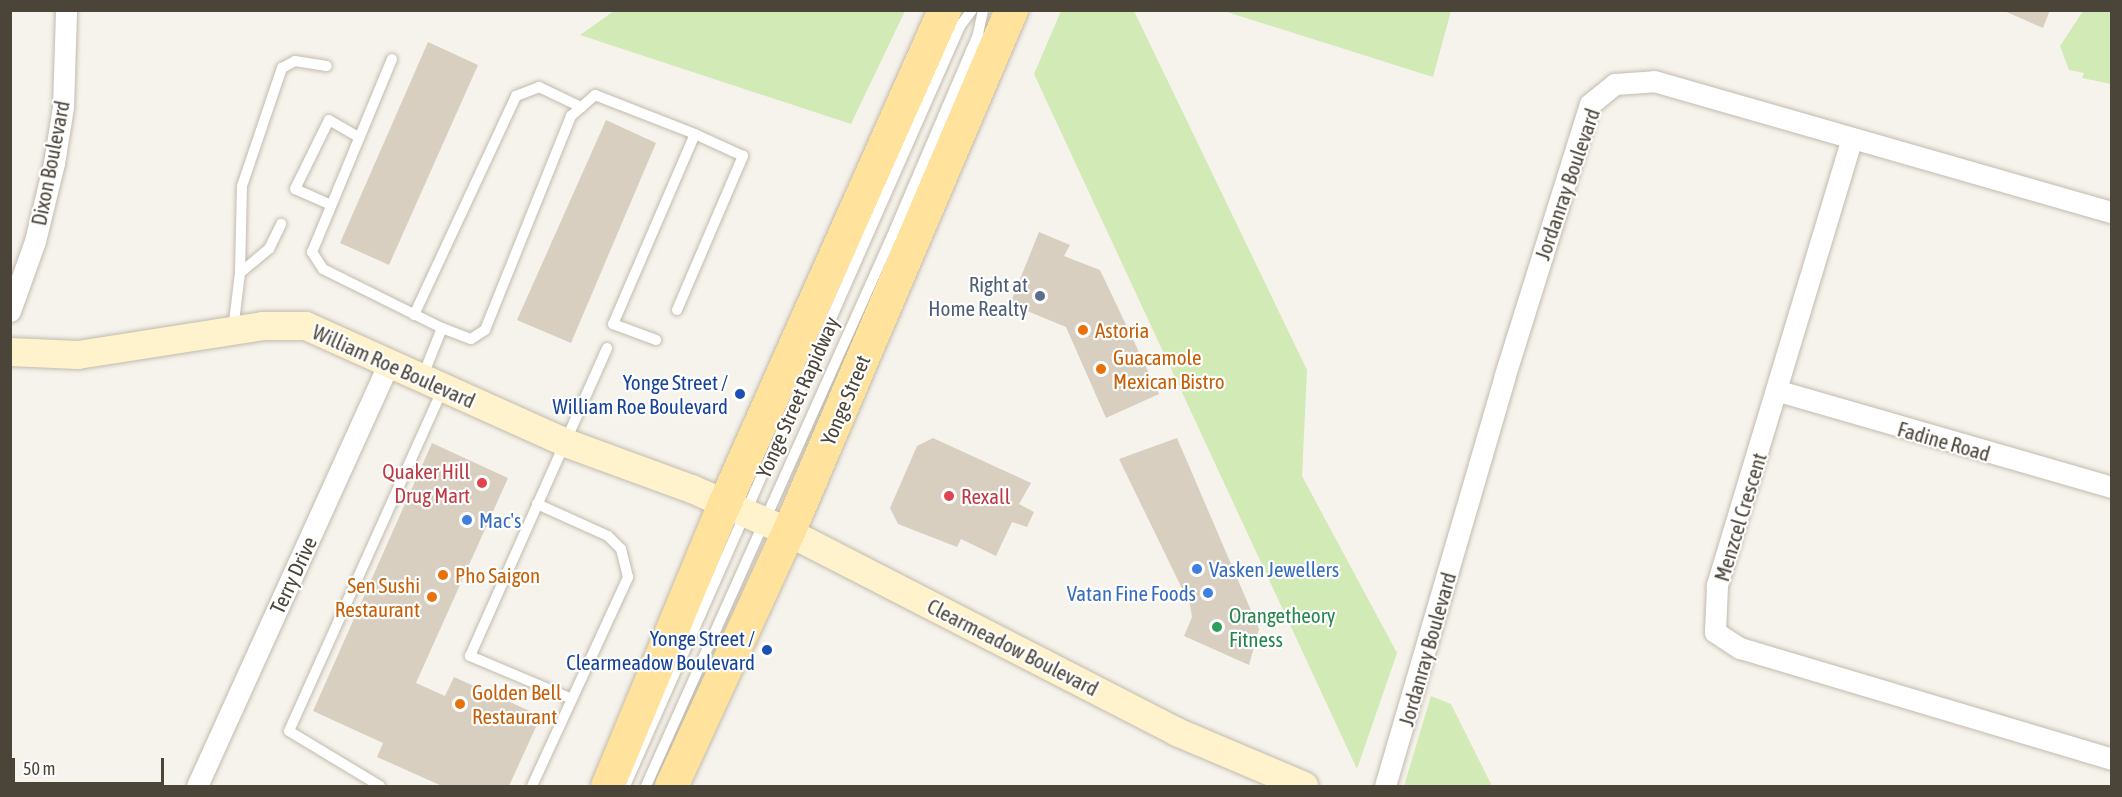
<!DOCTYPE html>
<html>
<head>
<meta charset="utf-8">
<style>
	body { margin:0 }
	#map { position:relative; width:2122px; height:797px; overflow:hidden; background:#f6f3ec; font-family:"Asap Condensed",sans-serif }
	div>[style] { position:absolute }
	.green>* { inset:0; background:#d2eab5 }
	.building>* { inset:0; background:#d8cfc1 }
	.roads { filter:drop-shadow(0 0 2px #c2bbae) drop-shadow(0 0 2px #c2bbae) }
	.lane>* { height:10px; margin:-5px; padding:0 5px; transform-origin:5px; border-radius:5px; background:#fff }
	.street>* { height:21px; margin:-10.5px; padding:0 10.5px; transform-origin:10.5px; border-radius:10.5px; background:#fff }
	.secondary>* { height:28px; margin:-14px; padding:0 14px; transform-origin:14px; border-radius:14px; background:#fff3cd }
	.primary>* { height:33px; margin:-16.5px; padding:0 16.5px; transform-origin:16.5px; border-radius:16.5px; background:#ffe39c }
	.dots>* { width:16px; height:16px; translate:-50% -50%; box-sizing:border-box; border:3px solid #fff; border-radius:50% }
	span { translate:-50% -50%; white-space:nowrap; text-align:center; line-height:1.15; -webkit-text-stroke:4.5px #fff; paint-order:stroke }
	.street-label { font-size:21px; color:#4b4439 }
	.service-label { font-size:21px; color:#4e5e75 }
	.right { translate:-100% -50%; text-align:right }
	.food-label { font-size:21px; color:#c56008 }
	.left { translate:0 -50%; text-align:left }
	.transit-label { font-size:21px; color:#164399 }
	.health-label { font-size:21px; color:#be3a42 }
	.shop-label { font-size:21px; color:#366cbe }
	.leisure-label { font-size:21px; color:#27864d }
	.frame { position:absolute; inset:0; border:12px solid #4b4439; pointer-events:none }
	.scale { position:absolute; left:12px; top:758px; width:152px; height:27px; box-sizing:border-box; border:3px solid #4b4439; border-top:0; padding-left:8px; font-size:18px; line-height:21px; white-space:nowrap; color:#4b4439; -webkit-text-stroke:4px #fff; paint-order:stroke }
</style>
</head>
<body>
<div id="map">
	<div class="green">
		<div style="clip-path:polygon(614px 11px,614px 10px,905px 11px,851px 124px,580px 35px)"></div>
		<div style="clip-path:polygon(1061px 11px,1134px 11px,1307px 370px,1302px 476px,1397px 653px,1357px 769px,1034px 74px)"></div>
		<div style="clip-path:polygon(1224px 11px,1451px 10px,1451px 11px,1433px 77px)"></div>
		<div style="clip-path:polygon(2083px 11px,2111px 11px,2111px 84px,2082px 78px,2084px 73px,2069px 70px,2060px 46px)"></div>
		<div style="clip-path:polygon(1431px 696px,1451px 704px,1492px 786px,1404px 786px)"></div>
	</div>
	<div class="building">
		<div style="clip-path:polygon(2002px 10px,2050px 10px,2043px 28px)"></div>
		<div style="clip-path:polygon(428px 42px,478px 65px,389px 265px,340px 243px)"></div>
		<div style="clip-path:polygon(606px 120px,656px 143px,571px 343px,517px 320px)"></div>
		<div style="clip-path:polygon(1039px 232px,1070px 245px,1064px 256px,1100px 270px,1159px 394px,1106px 418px,1066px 327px,1010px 304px)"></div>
		<div style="clip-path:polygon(933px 438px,1031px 483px,1019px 504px,1034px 512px,1027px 527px,1012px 522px,996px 556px,961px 539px,957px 547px,898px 524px,890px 508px,917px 446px)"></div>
		<div style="clip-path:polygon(1177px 438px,1259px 629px,1249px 665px,1184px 636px,1192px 617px,1190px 605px,1119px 459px)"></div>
		<div style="clip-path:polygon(432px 443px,508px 478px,416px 683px,445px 696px,454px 677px,541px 716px,509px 786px,442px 786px,377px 757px,383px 743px,313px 711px)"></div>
	</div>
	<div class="roads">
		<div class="lane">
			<div style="left:392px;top:59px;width:209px;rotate:112.5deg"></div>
			<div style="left:312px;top:252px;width:20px;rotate:57deg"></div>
			<div style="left:323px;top:269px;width:133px;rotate:26.4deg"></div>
			<div style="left:442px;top:328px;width:31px;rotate:21deg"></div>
			<div style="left:471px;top:339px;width:17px;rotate:-33deg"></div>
			<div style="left:485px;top:330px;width:231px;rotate:-68.1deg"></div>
			<div style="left:571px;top:116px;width:32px;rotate:-41deg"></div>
			<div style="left:595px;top:95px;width:107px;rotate:21.3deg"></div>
			<div style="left:695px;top:134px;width:207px;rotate:113.3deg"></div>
			<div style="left:613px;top:324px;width:46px;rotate:20.4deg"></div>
			<div style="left:331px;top:205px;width:39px;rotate:-156deg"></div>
			<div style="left:295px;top:189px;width:77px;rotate:-63.8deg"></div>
			<div style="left:329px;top:120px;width:34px;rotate:30deg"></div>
			<div style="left:240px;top:273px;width:87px;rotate:-88.7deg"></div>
			<div style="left:242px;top:186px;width:125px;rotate:-71.3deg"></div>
			<div style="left:282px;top:68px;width:15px;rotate:-28deg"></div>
			<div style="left:295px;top:61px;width:32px;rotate:9deg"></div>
			<div style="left:677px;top:310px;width:168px;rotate:-66.8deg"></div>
			<div style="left:743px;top:156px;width:53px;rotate:-155.4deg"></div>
			<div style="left:414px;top:315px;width:242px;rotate:-65deg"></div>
			<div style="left:516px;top:96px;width:25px;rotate:-21deg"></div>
			<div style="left:539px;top:87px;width:47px;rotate:25.5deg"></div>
			<div style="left:233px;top:330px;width:57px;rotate:-83deg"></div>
			<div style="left:240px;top:273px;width:38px;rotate:-40deg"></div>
			<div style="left:269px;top:249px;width:28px;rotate:-64deg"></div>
			<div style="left:422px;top:378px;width:54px;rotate:-68.2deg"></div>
			<div style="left:572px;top:699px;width:111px;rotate:-157.1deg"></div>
			<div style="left:470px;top:656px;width:337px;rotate:-66deg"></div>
			<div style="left:380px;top:786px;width:106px;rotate:-148.9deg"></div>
			<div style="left:289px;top:731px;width:376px;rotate:-65.8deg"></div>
			<div style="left:532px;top:786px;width:230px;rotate:-65.3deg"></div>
			<div style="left:628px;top:577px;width:29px;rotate:-104deg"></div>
			<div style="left:621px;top:549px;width:18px;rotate:-135deg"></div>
			<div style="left:608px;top:536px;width:78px;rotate:-155.7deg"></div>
			<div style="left:625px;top:786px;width:831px;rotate:-66.21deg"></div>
			<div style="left:960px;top:26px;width:20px;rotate:-53deg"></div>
			<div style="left:646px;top:786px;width:603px;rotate:-65.9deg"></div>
			<div style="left:892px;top:236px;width:220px;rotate:-66.9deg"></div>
			<div style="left:978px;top:34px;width:25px;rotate:-78deg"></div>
		</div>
		<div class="street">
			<div style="left:1851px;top:141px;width:465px;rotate:106.8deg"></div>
			<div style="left:1717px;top:586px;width:46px;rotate:92.5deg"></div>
			<div style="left:1715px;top:632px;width:30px;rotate:33deg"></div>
			<div style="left:1740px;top:648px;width:388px;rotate:16.6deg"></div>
			<div style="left:10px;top:311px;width:74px;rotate:-70.3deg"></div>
			<div style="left:35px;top:241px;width:80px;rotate:-76.3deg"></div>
			<div style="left:54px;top:163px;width:57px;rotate:-80.9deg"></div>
			<div style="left:63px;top:107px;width:97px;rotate:-88.2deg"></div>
			<div style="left:1779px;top:391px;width:347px;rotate:16.1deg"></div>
			<div style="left:197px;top:786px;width:465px;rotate:-65.6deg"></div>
			<div style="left:1385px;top:786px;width:425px;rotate:-73.7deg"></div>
			<div style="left:1504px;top:378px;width:287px;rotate:-72.6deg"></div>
			<div style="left:1590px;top:104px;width:32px;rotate:-39deg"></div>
			<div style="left:1615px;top:84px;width:39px;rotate:-4deg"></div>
			<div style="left:1654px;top:81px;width:476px;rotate:16deg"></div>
		</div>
		<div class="secondary">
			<div style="left:10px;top:352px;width:68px;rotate:2.5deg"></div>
			<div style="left:78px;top:355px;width:187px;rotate:-8.9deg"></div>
			<div style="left:263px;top:326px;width:43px"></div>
			<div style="left:306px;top:326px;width:285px;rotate:24.2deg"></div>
			<div style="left:566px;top:443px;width:134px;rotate:20.1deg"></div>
			<div style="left:692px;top:489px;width:105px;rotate:24.1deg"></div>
			<div style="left:788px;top:532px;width:437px;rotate:27.2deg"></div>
			<div style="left:1177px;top:732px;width:138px;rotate:23deg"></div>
		</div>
		<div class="primary">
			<div style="left:607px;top:786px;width:305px;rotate:-67.5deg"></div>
			<div style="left:724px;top:504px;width:541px;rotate:-65.99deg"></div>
			<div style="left:671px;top:786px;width:280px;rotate:-65.3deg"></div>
			<div style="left:788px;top:532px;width:568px;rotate:-66.87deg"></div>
		</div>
	</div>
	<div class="dots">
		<div style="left:1040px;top:296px;background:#5c6f8a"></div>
		<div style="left:1083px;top:330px;background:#e8710a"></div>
		<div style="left:1101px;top:369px;background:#e8710a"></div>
		<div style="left:740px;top:394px;background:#1a4fb4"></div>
		<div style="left:482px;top:483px;background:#e0444e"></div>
		<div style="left:949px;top:496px;background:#e0444e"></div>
		<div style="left:467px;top:520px;background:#3f7fe0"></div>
		<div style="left:1197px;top:569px;background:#3f7fe0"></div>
		<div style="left:443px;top:575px;background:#e8710a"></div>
		<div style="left:1208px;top:593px;background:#3f7fe0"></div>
		<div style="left:432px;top:597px;background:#e8710a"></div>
		<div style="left:1217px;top:627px;background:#2e9e5b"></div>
		<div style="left:767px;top:650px;background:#1a4fb4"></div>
		<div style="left:460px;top:704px;background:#e8710a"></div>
	</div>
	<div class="street-label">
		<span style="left:50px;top:163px;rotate:-79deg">Dixon Boulevard</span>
		<span style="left:1567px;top:184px;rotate:-71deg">Jordanray Boulevard</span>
		<span style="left:394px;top:366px;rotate:24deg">William Roe Boulevard</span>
		<span style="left:797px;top:397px;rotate:-66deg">Yonge Street Rapidway</span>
		<span style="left:845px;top:400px;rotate:-67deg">Yonge Street</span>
		<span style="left:1944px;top:441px;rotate:16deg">Fadine Road</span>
		<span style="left:1740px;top:517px;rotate:-73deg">Menzcel Crescent</span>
		<span style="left:293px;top:575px;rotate:-65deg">Terry Drive</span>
		<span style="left:1013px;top:647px;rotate:27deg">Clearmeadow Boulevard</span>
		<span style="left:1427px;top:649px;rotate:-74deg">Jordanray Boulevard</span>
	</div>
	<div class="service-label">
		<span class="right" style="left:1028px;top:296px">Right at<br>Home Realty</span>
	</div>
	<div class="food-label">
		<span class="left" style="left:1095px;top:330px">Astoria</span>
		<span class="left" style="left:1113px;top:369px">Guacamole<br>Mexican Bistro</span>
		<span class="left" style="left:455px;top:575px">Pho Saigon</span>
		<span class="right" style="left:420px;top:597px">Sen Sushi<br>Restaurant</span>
		<span class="left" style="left:472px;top:704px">Golden Bell<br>Restaurant</span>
	</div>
	<div class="transit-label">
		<span class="right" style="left:728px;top:394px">Yonge Street /<br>William Roe Boulevard</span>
		<span class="right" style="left:755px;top:650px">Yonge Street /<br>Clearmeadow Boulevard</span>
	</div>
	<div class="health-label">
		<span class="right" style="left:470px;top:483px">Quaker Hill<br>Drug Mart</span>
		<span class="left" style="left:961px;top:496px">Rexall</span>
	</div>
	<div class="shop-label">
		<span class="left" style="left:479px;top:520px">Mac's</span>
		<span class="left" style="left:1209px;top:569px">Vasken Jewellers</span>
		<span class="right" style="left:1196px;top:593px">Vatan Fine Foods</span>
	</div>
	<div class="leisure-label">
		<span class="left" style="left:1229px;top:627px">Orangetheory<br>Fitness</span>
	</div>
	<div class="frame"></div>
	<div class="scale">50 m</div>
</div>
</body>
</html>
